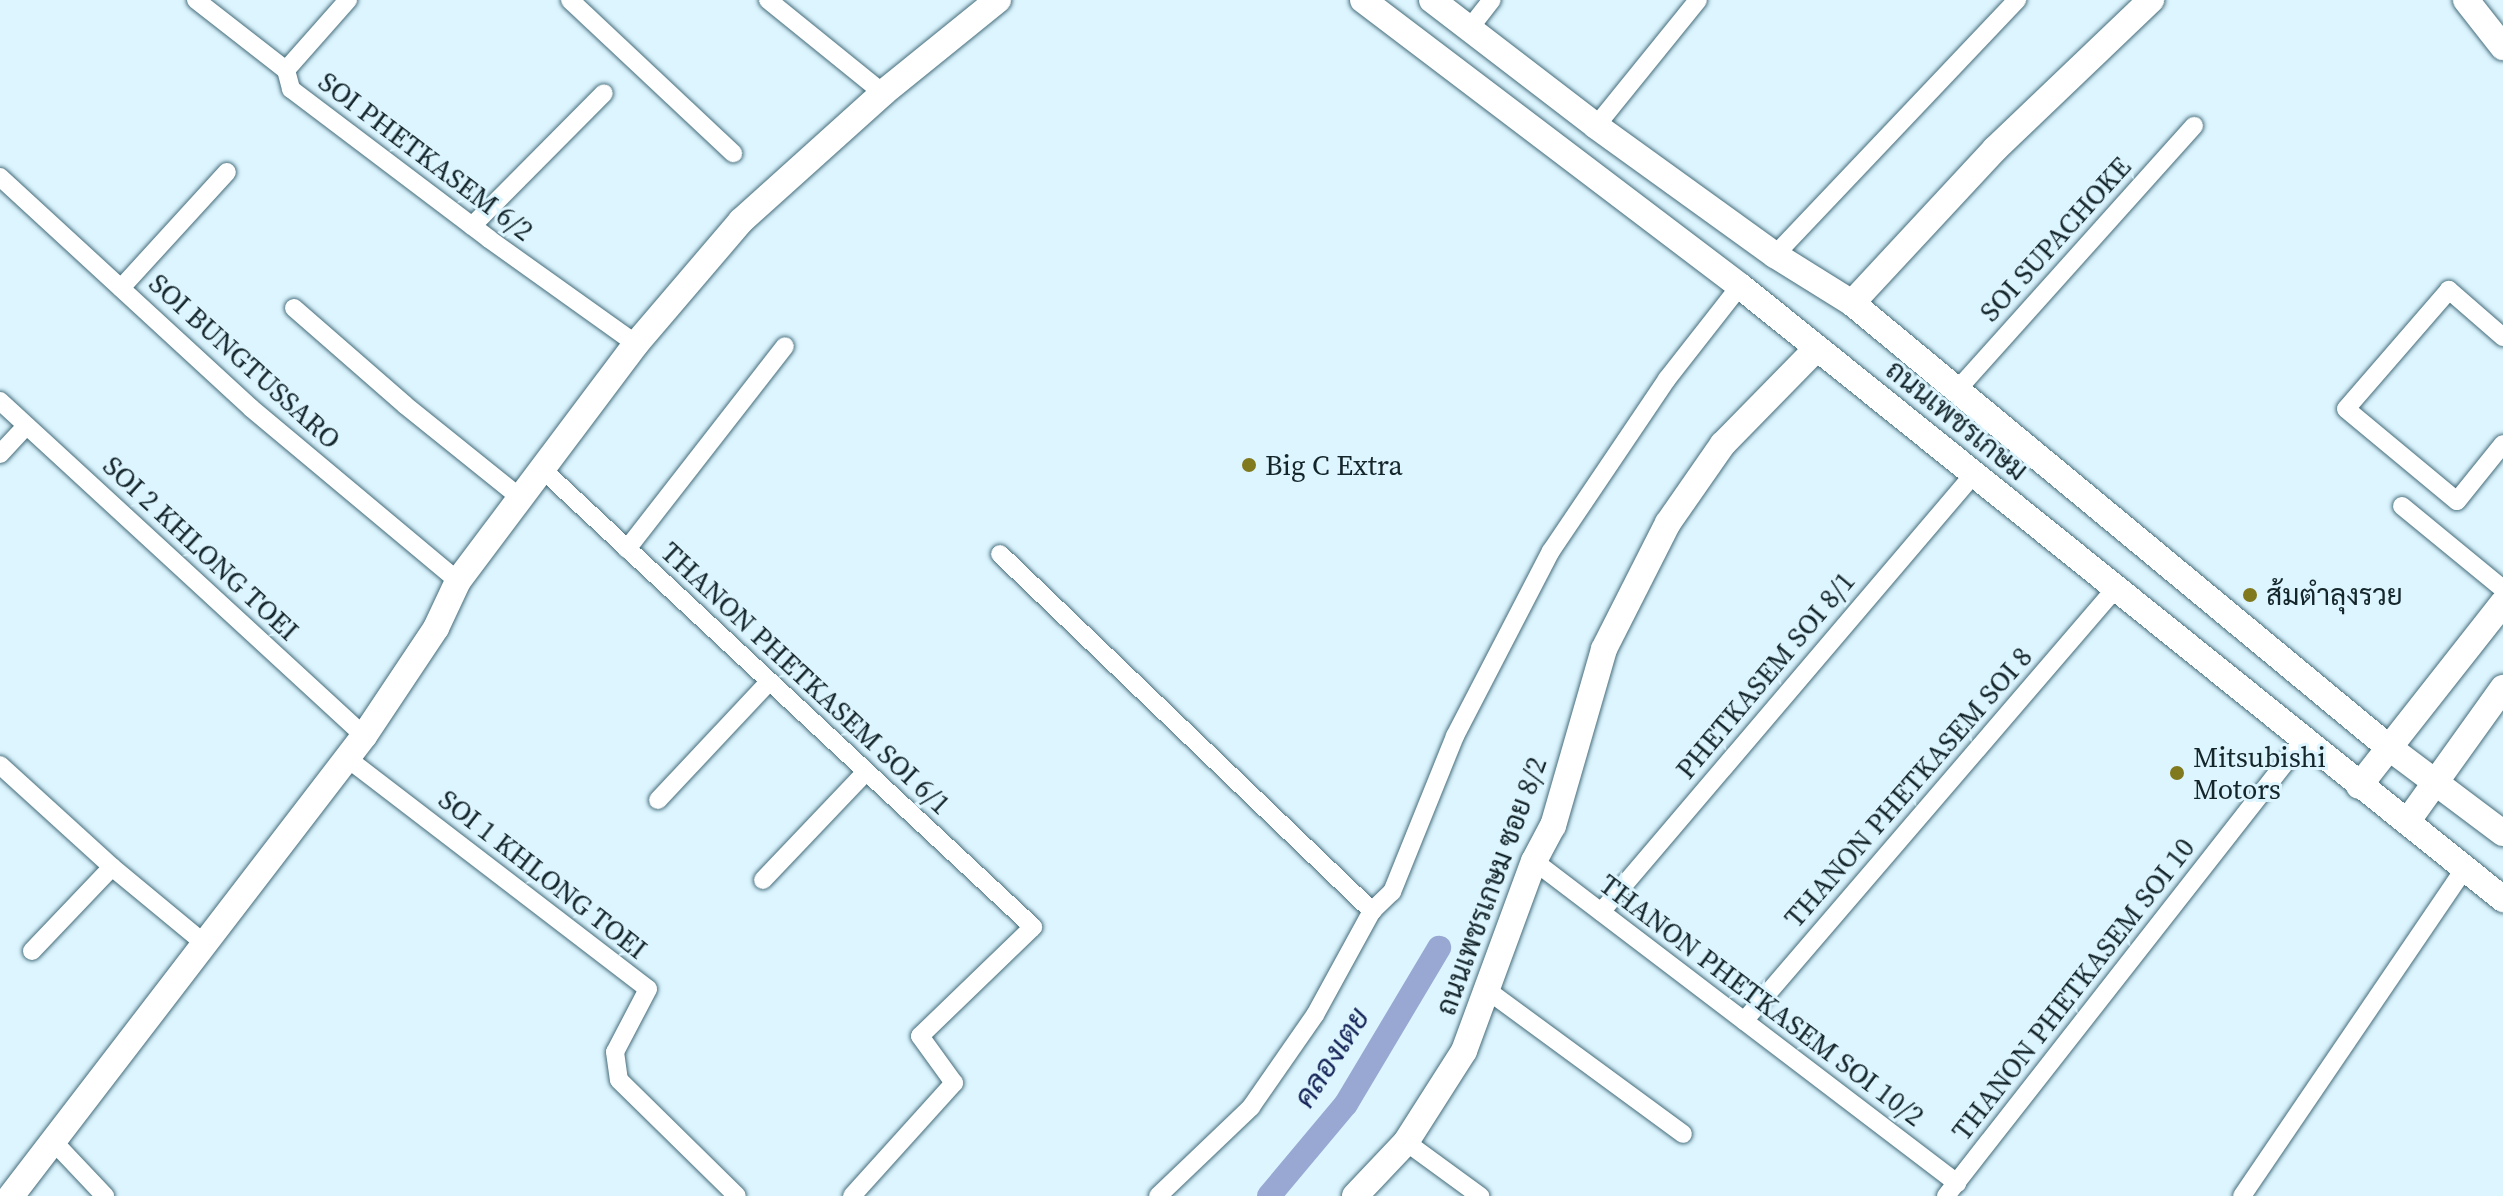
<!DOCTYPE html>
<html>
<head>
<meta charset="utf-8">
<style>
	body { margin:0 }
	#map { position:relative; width:2503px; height:1196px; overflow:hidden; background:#dcf5ff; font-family:"Source Serif 4",Sarabun,serif }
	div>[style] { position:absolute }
	.canal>* { height:24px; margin:-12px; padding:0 12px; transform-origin:12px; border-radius:12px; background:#98a8d2 }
	.roads { filter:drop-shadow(0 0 2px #456c7a) drop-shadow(0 0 2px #456c7a) }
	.street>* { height:18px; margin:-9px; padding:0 9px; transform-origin:9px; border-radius:9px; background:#fff }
	.secondary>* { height:26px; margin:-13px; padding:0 13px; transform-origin:13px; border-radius:13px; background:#fff }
	.dots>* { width:22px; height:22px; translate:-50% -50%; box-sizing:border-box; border:4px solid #dcf5ff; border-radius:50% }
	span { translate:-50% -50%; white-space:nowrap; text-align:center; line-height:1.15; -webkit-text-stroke:6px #dcf5ff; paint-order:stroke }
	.street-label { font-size:28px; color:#15262b }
	.poi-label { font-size:28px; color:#15262b }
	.left { translate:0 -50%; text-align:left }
	.water-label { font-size:30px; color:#172458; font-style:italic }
</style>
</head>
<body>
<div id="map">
	<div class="canal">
		<div style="left:1269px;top:1196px;width:120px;rotate:-50.1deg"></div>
		<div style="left:1346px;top:1104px;width:182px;rotate:-59.2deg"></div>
	</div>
	<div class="roads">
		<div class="street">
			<div style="left:196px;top:0;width:114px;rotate:37.9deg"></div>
			<div style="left:286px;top:70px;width:20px;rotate:75deg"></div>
			<div style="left:291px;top:89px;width:248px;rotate:37.1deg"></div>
			<div style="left:489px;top:239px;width:181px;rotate:35.5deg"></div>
			<div style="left:570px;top:0;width:224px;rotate:43.2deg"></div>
			<div style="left:768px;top:0;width:148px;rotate:39deg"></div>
			<div style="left:1469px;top:29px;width:37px;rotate:-52deg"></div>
			<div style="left:286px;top:70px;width:94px;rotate:-48.5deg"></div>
			<div style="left:1596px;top:126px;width:162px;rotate:-51deg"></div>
			<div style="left:0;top:177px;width:341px;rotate:42.6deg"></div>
			<div style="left:251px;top:408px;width:270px;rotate:39.9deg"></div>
			<div style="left:472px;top:226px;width:187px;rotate:-45.2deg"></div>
			<div style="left:1775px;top:255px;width:352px;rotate:-46.5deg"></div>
			<div style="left:121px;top:288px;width:157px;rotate:-47.6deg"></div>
			<div style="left:294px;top:308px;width:147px;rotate:41.1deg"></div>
			<div style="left:405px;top:405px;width:150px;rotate:38.8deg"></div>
			<div style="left:2503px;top:337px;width:72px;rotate:-139deg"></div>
			<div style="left:2449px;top:290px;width:157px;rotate:130.9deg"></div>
			<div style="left:2346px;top:409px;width:144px;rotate:39.7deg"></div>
			<div style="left:2457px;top:501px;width:73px;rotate:-51.1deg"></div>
			<div style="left:1957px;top:390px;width:355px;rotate:-48.1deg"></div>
			<div style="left:0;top:401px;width:495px;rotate:42.6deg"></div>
			<div style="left:0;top:454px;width:38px;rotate:-47deg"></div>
			<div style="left:541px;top:468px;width:673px;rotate:43.01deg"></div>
			<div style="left:1033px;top:927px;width:157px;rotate:136deg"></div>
			<div style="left:920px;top:1036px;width:58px;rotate:54.1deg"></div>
			<div style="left:954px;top:1083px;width:152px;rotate:132.1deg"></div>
			<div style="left:2402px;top:506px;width:131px;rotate:39.4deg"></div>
			<div style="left:627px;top:549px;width:257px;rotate:-52.1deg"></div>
			<div style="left:1000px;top:554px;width:516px;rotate:43.82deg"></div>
			<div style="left:347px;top:758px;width:379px;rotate:37.5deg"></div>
			<div style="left:648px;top:989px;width:71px;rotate:117.6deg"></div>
			<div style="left:615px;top:1052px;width:28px;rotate:82deg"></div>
			<div style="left:619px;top:1080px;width:165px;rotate:44.5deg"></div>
			<div style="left:0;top:765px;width:151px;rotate:42.3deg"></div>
			<div style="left:112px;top:867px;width:121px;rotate:39.6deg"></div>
			<div style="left:658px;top:800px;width:162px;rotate:-46.8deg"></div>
			<div style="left:1534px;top:861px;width:532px;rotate:37.28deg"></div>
			<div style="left:763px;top:880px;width:149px;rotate:-46.4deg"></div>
			<div style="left:1601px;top:912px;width:574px;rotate:-49.59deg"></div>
			<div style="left:32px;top:951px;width:116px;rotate:-46.4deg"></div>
			<div style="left:1487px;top:990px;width:243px;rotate:36.3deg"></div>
			<div style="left:1744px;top:1021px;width:568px;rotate:-49.35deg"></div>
			<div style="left:53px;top:1141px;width:76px;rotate:46.6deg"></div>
			<div style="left:1406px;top:1142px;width:92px;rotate:36.1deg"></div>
			<div style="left:1158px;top:1196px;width:129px;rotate:-43.7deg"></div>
			<div style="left:1251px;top:1107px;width:112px;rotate:-55.2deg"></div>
			<div style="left:1315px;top:1015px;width:119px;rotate:-61.3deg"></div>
			<div style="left:1372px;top:911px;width:28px;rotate:-44deg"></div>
			<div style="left:1392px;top:892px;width:168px;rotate:-68deg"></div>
			<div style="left:1455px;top:736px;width:208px;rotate:-62.6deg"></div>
			<div style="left:1551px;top:551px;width:207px;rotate:-56deg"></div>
			<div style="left:1667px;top:379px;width:118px;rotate:-51.9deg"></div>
			<div style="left:1946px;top:1196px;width:579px;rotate:-51.94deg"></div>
			<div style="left:2242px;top:1196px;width:395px;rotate:-55.8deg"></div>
		</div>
		<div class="secondary">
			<div style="left:1363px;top:0;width:473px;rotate:37.2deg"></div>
			<div style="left:1740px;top:286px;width:979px;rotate:38.78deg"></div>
			<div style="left:1432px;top:0;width:207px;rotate:37.5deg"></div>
			<div style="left:1596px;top:126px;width:221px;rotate:35.8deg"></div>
			<div style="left:1775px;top:255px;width:91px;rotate:31.9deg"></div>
			<div style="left:1852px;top:303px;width:695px;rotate:39.63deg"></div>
			<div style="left:2387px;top:746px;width:145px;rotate:36.9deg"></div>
			<div style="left:2466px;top:0;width:60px;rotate:51.8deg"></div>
			<div style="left:1852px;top:303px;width:210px;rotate:-47.1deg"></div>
			<div style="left:1995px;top:149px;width:216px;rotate:-43.7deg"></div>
			<div style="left:2359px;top:786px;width:233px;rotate:-51.8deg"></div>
			<div style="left:2407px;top:822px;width:165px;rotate:-54.4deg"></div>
			<div style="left:11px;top:1196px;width:580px;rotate:-52.5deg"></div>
			<div style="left:364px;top:736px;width:130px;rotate:-56.3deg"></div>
			<div style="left:436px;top:628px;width:52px;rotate:-64.9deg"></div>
			<div style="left:458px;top:581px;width:296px;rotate:-53.1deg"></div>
			<div style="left:636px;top:344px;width:162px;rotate:-49.5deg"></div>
			<div style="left:741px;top:221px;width:191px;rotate:-42deg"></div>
			<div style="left:883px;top:93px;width:148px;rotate:-39deg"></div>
			<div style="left:1355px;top:1196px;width:74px;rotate:-46.6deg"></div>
			<div style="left:1406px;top:1142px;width:108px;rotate:-57.5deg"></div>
			<div style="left:1464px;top:1051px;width:202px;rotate:-69.8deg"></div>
			<div style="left:1534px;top:861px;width:40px;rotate:-62deg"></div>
			<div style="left:1553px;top:826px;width:184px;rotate:-73.9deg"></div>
			<div style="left:1604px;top:649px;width:141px;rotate:-63.1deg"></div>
			<div style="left:1668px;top:523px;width:96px;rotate:-55.2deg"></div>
			<div style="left:1723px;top:444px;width:134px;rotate:-45.6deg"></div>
		</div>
	</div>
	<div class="dots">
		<div style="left:1249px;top:465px;background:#81791e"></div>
		<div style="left:2250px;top:595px;background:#81791e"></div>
		<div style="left:2177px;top:773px;background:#81791e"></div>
	</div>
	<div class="street-label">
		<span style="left:426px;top:156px;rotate:37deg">SOI PHETKASEM 6/2</span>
		<span style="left:2055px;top:239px;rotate:-48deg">SOI SUPACHOKE</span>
		<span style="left:245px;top:361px;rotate:42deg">SOI BUNGTUSSARO</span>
		<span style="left:1957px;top:420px;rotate:39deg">ถนนเพชรเกษม</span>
		<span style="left:201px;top:548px;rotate:43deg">SOI 2 KHLONG TOEI</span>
		<span style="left:1765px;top:675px;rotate:-50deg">PHETKASEM SOI 8/1</span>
		<span style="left:806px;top:678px;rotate:43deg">THANON PHETKASEM SOI 6/1</span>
		<span style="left:1908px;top:787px;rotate:-49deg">THANON PHETKASEM SOI 8</span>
		<span style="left:543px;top:874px;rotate:38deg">SOI 1 KHLONG TOEI</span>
		<span style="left:1491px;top:886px;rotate:-70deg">ถนนเพชรเกษม ซอย 8/2</span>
		<span style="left:2073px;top:989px;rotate:-52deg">THANON PHETKASEM SOI 10</span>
		<span style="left:1762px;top:1000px;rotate:37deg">THANON PHETKASEM SOI 10/2</span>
	</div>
	<div class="poi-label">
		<span class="left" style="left:1265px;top:465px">Big C Extra</span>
		<span class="left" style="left:2266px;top:595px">ส้มตำลุงรวย</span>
		<span class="left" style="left:2193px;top:773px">Mitsubishi<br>Motors</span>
	</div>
	<div class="water-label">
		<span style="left:1332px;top:1058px;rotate:-57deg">คลองเตย</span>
	</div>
</div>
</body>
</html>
